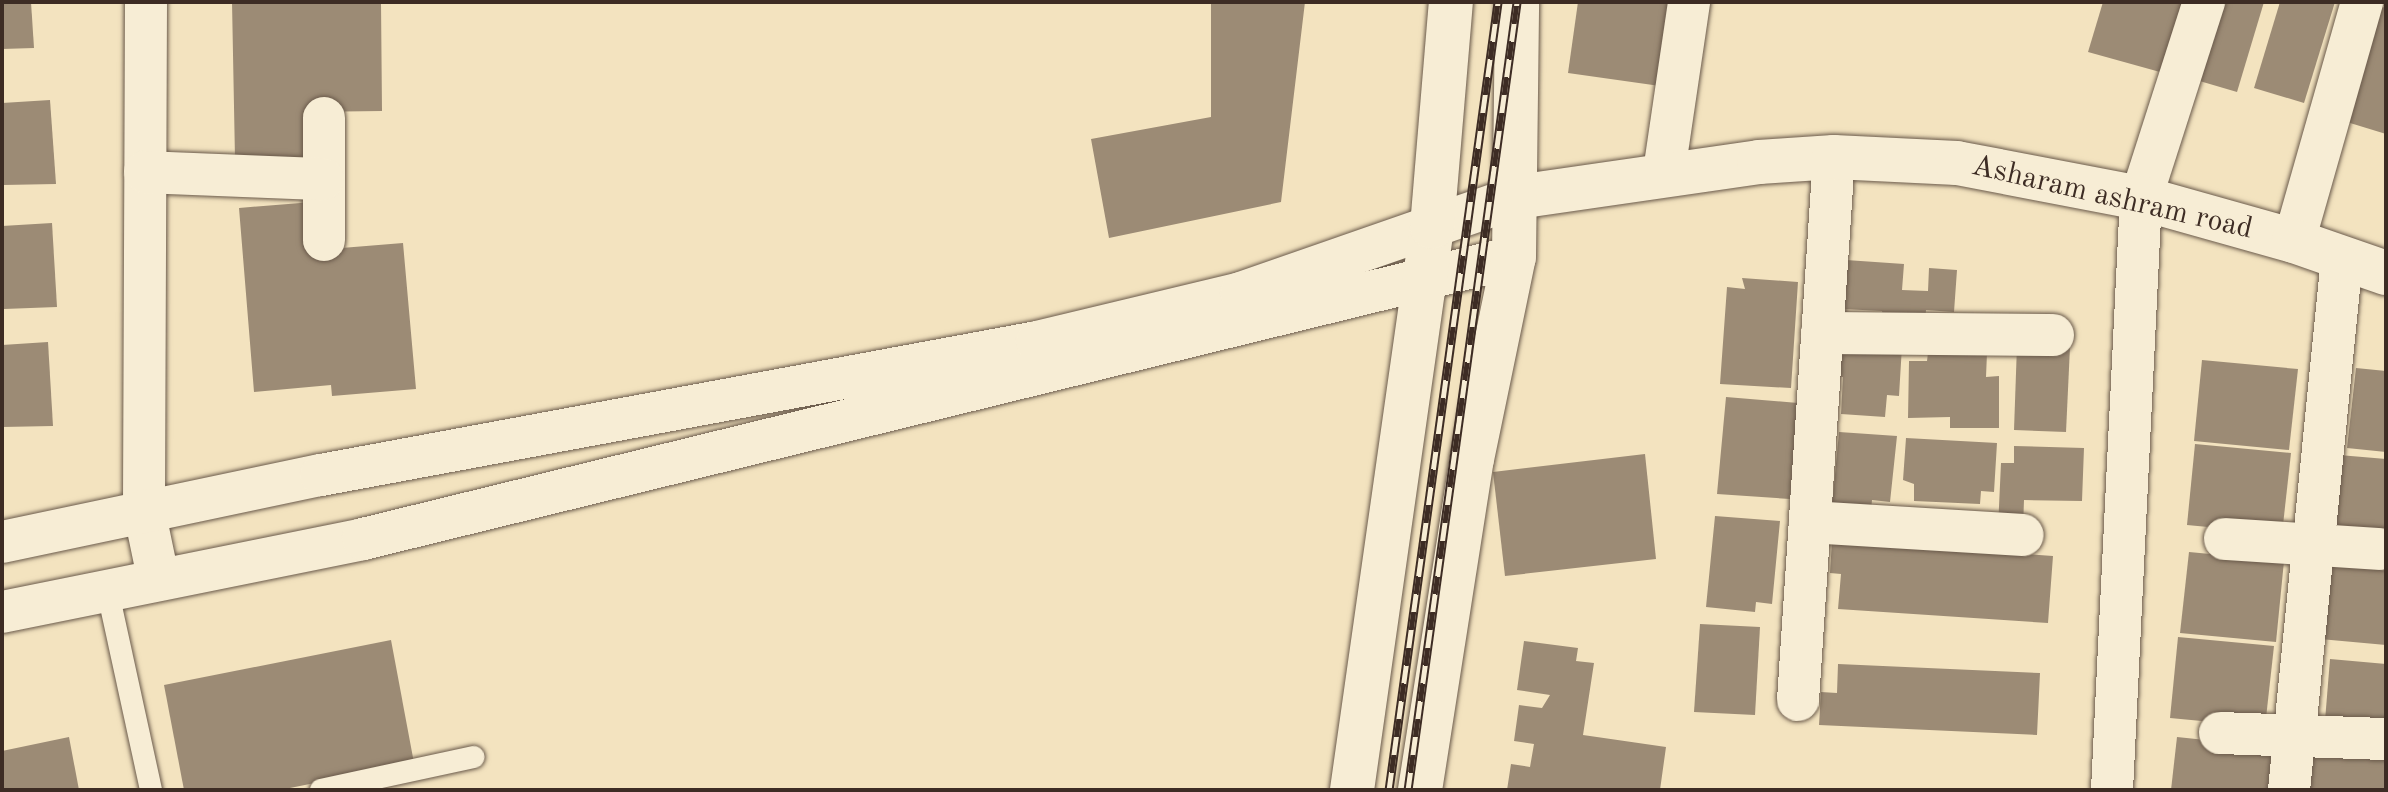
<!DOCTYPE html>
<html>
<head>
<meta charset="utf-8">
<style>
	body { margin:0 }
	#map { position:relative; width:2388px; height:792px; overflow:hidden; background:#f3e3bf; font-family:"Old Standard TT",serif }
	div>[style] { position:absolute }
	.building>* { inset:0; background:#9c8b75 }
	.roads { filter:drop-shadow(0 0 2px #6a5a4b) drop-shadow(0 0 2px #6a5a4b) }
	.service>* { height:22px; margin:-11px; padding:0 11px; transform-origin:11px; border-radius:11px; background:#f7edd5 }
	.minor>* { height:42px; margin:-21px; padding:0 21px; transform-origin:21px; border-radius:21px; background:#f7edd5 }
	.tertiary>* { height:44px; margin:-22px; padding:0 22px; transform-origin:22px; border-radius:22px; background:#f7edd5 }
	.rail>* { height:9px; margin-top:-4.5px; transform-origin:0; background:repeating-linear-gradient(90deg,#f7edd5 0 18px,#3d2c24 0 36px); box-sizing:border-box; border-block:2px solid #3d2c24 }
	span { translate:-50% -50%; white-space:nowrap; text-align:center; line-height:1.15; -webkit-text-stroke:6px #f7edd5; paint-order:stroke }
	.street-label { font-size:30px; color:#3d2c24 }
	.frame { position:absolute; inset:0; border:4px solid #3d2c24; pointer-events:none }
</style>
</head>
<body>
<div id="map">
	<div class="building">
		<div style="clip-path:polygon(2px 2px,31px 2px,34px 48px,2px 49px)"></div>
		<div style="clip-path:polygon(232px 2px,381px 2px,382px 111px,304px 112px,305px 158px,235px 159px)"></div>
		<div style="clip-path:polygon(1211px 2px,1305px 2px,1281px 202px,1109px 238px,1091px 139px,1211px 117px)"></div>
		<div style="clip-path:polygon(1578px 2px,1672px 2px,1660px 86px,1568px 73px)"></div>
		<div style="clip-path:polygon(2103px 2px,2182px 2px,2160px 72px,2088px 52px)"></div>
		<div style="clip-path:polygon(2209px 2px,2264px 2px,2237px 92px,2186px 77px)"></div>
		<div style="clip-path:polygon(2280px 2px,2335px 2px,2304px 103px,2254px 88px)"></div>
		<div style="clip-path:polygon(2372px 4px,2386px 8px,2386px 134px,2337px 119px)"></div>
		<div style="clip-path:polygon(50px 100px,56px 184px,3px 185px,2px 103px)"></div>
		<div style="clip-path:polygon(313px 202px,317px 250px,403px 243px,416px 389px,332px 396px,331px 385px,254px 392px,239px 208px)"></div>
		<div style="clip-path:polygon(52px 223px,57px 307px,4px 309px,2px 226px)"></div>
		<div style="clip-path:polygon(1846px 260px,1904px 264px,1902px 290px,1928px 291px,1929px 268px,1957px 270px,1954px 312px,1926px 310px,1925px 323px,1884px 321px,1882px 311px,1843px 309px)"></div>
		<div style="clip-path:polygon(1742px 278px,1798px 282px,1791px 388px,1720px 384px,1727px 287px,1745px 289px)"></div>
		<div style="clip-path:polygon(48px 342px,53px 426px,2px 427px,2px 345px)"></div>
		<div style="clip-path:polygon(2017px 345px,2070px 347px,2066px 432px,2014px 430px)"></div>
		<div style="clip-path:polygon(1902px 346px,1899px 396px,1887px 395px,1885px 417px,1841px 414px,1843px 377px,1831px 376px,1839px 349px)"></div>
		<div style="clip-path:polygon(1928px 353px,1987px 353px,1986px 377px,1999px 376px,1999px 428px,1950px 428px,1950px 417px,1908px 418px,1909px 361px,1927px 361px)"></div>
		<div style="clip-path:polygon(2202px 360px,2298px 369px,2289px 450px,2194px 441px)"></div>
		<div style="clip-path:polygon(2356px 368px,2386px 371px,2386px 452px,2347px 448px)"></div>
		<div style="clip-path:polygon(1726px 397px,1798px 403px,1790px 499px,1717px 494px)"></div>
		<div style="clip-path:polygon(1839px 432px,1897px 436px,1890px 502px,1872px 500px,1871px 510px,1832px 506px)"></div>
		<div style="clip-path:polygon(1906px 438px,1997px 443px,1994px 492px,1981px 491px,1980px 504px,1914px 501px,1914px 484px,1903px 480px)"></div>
		<div style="clip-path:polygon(2195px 444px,2291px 453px,2282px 534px,2187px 525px)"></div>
		<div style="clip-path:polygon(2014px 446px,2084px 448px,2082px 501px,2024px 500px,2023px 529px,1998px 528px,2001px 463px,2014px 463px)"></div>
		<div style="clip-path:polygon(1645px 454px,1656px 559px,1505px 576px,1493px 472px)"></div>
		<div style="clip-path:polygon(2339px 455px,2386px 459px,2386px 541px,2330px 536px)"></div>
		<div style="clip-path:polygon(1715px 516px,1780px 521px,1772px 604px,1756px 602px,1755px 612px,1706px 607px)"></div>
		<div style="clip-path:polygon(1832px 541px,2053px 556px,2048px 623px,1838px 609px,1841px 574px,1830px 573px)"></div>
		<div style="clip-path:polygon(2189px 552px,2284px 561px,2276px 642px,2180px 633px)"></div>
		<div style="clip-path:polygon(2328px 557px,2386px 563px,2386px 645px,2320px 639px)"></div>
		<div style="clip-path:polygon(1700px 624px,1760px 627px,1755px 715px,1694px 712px)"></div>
		<div style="clip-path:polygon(2178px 637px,2274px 646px,2265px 727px,2170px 718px)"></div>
		<div style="clip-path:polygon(391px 640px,414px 763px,280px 790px,184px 790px,164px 685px)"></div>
		<div style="clip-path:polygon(1524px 641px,1578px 648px,1576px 661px,1594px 663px,1583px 735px,1666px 747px,1660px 790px,1507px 790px,1511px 764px,1530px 767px,1534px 744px,1514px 741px,1519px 705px,1542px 708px,1550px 695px,1517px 690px)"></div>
		<div style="clip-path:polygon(2330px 659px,2386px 664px,2386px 727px,2325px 721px)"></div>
		<div style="clip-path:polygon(1838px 664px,2040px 673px,2037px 735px,1819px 725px,1821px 692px,1837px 693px)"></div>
		<div style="clip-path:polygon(69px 737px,79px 790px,2px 790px,2px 751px)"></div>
		<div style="clip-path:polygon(2177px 737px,2272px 747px,2268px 790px,2171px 790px)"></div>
		<div style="clip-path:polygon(2309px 741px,2386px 749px,2386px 790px,2304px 790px)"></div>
	</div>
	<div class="roads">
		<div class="service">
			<div style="left:107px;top:588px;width:207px;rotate:77.7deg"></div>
			<div style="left:321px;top:790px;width:156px;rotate:-12.2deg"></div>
		</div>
		<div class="minor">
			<div style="left:146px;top:2px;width:508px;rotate:90.23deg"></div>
			<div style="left:144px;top:510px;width:68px;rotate:78.2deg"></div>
			<div style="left:324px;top:118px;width:122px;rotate:90deg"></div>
			<div style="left:145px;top:172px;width:178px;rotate:2.3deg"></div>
			<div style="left:1664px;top:172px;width:172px;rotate:-81.6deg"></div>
			<div style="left:2294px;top:241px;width:248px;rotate:-74.1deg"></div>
			<div style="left:1822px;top:333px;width:231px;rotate:0.5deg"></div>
			<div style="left:1810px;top:522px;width:213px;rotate:3.5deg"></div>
			<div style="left:2225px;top:539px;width:155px;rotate:3.7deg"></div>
			<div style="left:2px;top:542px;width:326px;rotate:-11.9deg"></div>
			<div style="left:321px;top:475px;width:728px;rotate:-10.52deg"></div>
			<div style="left:1037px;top:342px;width:210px;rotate:-13.5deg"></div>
			<div style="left:1241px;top:293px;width:292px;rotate:-19.2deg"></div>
			<div style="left:2px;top:612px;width:368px;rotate:-11.4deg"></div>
			<div style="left:363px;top:539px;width:1185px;rotate:-13.77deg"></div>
			<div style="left:1798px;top:700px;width:544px;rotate:-86.21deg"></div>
			<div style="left:2220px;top:733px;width:166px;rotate:2.1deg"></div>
			<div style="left:2112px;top:790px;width:593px;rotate:-87.2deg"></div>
			<div style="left:2141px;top:198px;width:206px;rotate:-72.2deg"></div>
			<div style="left:2289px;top:790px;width:535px;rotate:-84.31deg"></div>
		</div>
		<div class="tertiary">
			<div style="left:1517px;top:197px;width:245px;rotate:-8.2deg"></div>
			<div style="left:1759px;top:162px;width:75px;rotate:-3.8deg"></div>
			<div style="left:1834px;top:157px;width:123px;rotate:2.8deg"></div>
			<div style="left:1957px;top:163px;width:187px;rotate:10.8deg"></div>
			<div style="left:2141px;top:198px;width:159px;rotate:15.7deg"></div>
			<div style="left:2294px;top:241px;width:97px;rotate:19.2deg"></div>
			<div style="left:1352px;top:790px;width:569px;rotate:-81.91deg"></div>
			<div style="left:1432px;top:227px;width:226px;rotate:-85.2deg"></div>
			<div style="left:1420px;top:790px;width:335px;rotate:-81.1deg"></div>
			<div style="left:1472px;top:459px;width:206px;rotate:-78.3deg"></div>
			<div style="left:1514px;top:257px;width:255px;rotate:-89.3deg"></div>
		</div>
	</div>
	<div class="rail">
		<div style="left:1389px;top:790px;width:796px;rotate:-82.12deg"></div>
		<div style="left:1408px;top:790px;width:796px;rotate:-82.12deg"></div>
	</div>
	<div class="street-label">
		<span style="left:2112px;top:198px;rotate:13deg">Asharam ashram road</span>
	</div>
	<div class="frame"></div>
</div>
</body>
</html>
